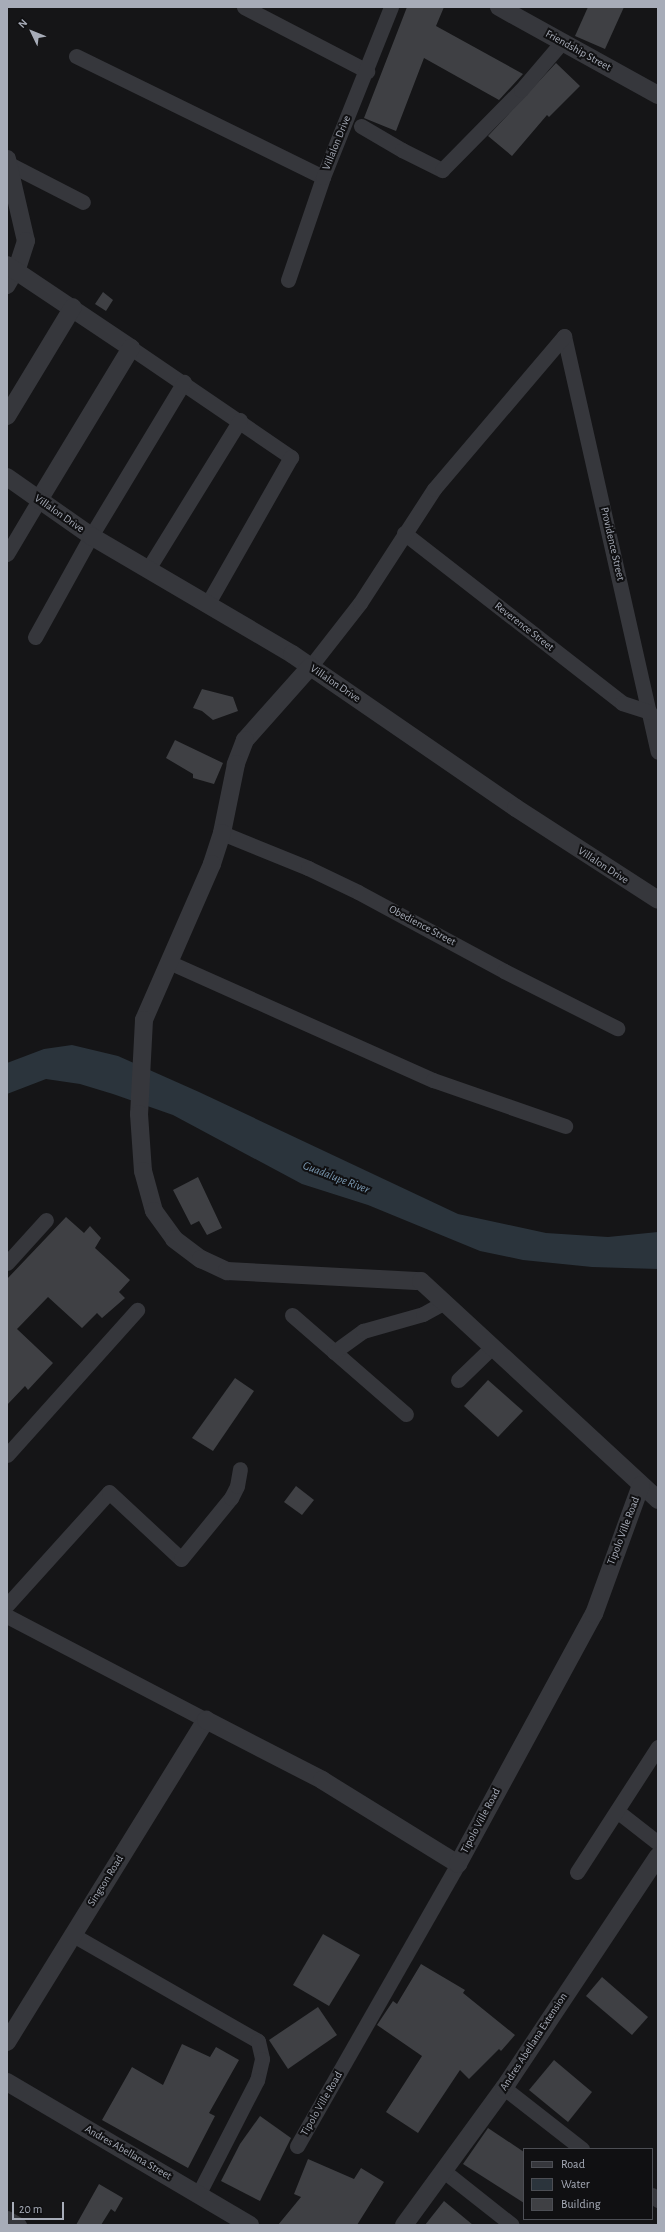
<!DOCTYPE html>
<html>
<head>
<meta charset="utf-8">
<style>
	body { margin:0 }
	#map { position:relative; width:665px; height:2232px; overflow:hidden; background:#151517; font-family:"Alegreya Sans",sans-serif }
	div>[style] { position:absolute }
	.water>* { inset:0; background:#2b343c }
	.building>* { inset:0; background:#3f4044 }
	.minor>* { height:15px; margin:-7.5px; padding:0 7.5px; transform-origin:7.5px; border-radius:7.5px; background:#36373c }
	.tertiary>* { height:18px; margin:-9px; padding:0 9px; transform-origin:9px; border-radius:9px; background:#36373c }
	span { translate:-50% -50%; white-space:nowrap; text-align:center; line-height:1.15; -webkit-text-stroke:4px #101012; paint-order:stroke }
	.street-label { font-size:11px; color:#a7acb8 }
	.water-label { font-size:12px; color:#7c9bb4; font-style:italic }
	.frame { position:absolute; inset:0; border:8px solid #a7acb8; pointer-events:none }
	.legend { position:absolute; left:523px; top:2148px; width:130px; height:72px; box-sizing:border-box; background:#101012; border:1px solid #4c4e54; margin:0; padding:5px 7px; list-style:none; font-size:12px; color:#a7acb8 }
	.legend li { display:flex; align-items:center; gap:8px; height:20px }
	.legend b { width:20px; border:1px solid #4c4e54 }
	.north { position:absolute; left:12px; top:12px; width:40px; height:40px; -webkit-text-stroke:3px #101012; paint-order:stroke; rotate:313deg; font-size:11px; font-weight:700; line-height:16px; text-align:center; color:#a7acb8 }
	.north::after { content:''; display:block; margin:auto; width:14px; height:18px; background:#a7acb8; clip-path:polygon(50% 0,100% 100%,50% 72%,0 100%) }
	.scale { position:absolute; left:12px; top:2202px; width:52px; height:18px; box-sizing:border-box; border:2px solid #a7acb8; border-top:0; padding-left:5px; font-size:12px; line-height:14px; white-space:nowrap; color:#a7acb8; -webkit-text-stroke:3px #101012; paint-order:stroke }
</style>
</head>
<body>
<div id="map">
	<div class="water">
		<div style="clip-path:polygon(72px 1045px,118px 1056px,199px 1092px,458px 1214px,546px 1233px,608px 1237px,658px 1232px,658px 1269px,592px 1267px,523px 1260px,480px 1251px,368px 1205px,302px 1184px,173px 1115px,113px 1094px,80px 1084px,46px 1079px,7px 1094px,7px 1063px,44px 1049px)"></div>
	</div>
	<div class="building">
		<div style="clip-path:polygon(407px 7px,444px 7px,436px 26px,523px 74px,499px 100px,424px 58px,396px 131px,364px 118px)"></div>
		<div style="clip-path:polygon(588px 7px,624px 7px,605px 49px,575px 36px)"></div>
		<div style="clip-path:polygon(556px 63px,580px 86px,549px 117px,547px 115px,512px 156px,488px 136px)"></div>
		<div style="clip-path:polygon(103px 292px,113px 300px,106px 311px,95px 304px)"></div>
		<div style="clip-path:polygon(202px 689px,233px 697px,238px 711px,213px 720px,202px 711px,193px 708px)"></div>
		<div style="clip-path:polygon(175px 740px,223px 763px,214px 784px,193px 778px,193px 774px,166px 758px)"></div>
		<div style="clip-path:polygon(198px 1177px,222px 1228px,207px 1235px,199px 1221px,191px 1225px,173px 1190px)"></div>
		<div style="clip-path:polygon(66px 1217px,84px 1233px,90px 1226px,101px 1238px,95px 1248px,130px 1280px,119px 1292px,125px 1298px,102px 1318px,97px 1313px,82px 1328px,48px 1297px,17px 1329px,53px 1363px,28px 1390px,25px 1386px,7px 1405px,7px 1279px)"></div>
		<div style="clip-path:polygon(235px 1378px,254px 1391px,213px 1451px,192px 1438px)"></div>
		<div style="clip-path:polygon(488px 1380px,523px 1411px,498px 1437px,464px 1406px)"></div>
		<div style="clip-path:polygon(296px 1486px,314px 1500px,302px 1515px,284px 1502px)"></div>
		<div style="clip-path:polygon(323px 1934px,360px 1955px,329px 2006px,293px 1985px)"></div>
		<div style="clip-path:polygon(421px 1964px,465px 1990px,463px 1993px,515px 2035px,501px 2051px,499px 2049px,469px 2079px,460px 2070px,418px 2133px,386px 2112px,422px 2056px,377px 2025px,393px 2001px,397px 2004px)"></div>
		<div style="clip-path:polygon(602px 1977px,648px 2017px,632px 2035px,586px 1996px)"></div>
		<div style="clip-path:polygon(318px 2007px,337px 2035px,288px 2069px,269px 2040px)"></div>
		<div style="clip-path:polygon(182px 2044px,210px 2057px,216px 2047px,239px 2060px,209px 2113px,215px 2116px,188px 2168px,102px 2120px,132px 2067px,163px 2085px)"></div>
		<div style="clip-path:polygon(554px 2060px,592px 2092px,568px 2122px,529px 2090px)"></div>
		<div style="clip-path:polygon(260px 2116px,291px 2138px,260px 2201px,221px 2181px,240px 2144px)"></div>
		<div style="clip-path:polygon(488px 2128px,524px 2152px,524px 2203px,463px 2164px)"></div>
		<div style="clip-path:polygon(308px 2159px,354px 2179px,361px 2168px,384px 2182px,357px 2225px,278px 2225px,301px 2197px,294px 2194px)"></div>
		<div style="clip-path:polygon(99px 2184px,123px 2198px,115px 2212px,111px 2209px,101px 2225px,76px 2225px)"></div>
		<div style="clip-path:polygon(444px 2201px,473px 2225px,425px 2225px)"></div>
	</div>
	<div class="minor">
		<div style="left:244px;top:7px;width:139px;rotate:27.5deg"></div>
		<div style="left:76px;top:56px;width:275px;rotate:26.1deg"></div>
		<div style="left:361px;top:126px;width:48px;rotate:30.3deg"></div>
		<div style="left:402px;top:150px;width:45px;rotate:26.6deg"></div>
		<div style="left:442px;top:170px;width:112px;rotate:-45.4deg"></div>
		<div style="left:521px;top:90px;width:63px;rotate:-49.5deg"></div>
		<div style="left:9px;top:164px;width:83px;rotate:27.2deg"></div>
		<div style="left:288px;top:280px;width:109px;rotate:-71.2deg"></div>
		<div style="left:323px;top:177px;width:183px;rotate:-68.2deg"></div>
		<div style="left:7px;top:286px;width:20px;rotate:-60deg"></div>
		<div style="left:564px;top:336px;width:426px;rotate:77.3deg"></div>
		<div style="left:131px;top:348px;width:194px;rotate:34.3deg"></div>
		<div style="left:291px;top:457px;width:168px;rotate:119.6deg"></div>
		<div style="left:404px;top:533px;width:276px;rotate:37.9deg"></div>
		<div style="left:622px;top:703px;width:29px;rotate:18deg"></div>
		<div style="left:7px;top:554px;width:63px;rotate:-59.3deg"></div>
		<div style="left:148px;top:569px;width:175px;rotate:-58.3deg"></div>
		<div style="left:35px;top:637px;width:115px;rotate:-61deg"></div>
		<div style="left:91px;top:536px;width:180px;rotate:-58.9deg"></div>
		<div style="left:310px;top:667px;width:81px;rotate:-52deg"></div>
		<div style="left:360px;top:603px;width:136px;rotate:-57deg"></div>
		<div style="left:434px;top:489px;width:201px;rotate:-49.6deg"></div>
		<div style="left:222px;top:833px;width:93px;rotate:22.1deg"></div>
		<div style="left:308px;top:868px;width:55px;rotate:25.6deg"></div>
		<div style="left:358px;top:892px;width:166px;rotate:28.4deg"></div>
		<div style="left:504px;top:971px;width:127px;rotate:26.8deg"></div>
		<div style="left:171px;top:963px;width:287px;rotate:24.1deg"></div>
		<div style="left:433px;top:1080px;width:140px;rotate:19.2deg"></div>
		<div style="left:7px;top:1263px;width:58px;rotate:-47.8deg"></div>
		<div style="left:292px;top:1315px;width:151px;rotate:41deg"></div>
		<div style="left:334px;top:1352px;width:36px;rotate:-36deg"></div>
		<div style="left:363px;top:1331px;width:62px;rotate:-15.8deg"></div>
		<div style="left:423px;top:1314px;width:25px;rotate:-29deg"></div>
		<div style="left:458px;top:1380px;width:47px;rotate:-44.1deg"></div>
		<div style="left:7px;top:1455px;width:195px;rotate:-48.1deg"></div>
		<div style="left:7px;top:1605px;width:152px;rotate:-47.9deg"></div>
		<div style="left:109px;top:1492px;width:98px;rotate:42.9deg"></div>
		<div style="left:181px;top:1559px;width:79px;rotate:-50.7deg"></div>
		<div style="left:231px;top:1498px;width:13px;rotate:-63deg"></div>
		<div style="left:237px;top:1486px;width:17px;rotate:-80deg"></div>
		<div style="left:7px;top:1616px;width:225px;rotate:27.6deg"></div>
		<div style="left:617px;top:1811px;width:52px;rotate:38deg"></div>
		<div style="left:577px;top:1872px;width:149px;rotate:-57.1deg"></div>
		<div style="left:73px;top:1935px;width:213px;rotate:29.8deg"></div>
		<div style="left:258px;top:2041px;width:18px;rotate:77deg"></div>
		<div style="left:262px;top:2059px;width:22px;rotate:103deg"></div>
		<div style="left:257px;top:2080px;width:129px;rotate:117.2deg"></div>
		<div style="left:504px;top:2088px;width:99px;rotate:38deg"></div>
		<div style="left:297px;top:2146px;width:325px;rotate:-60.3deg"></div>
		<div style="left:445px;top:2172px;width:85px;rotate:38.3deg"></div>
		<div style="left:652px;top:2195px;width:8px;rotate:40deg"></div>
		<div style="left:7px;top:2218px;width:14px;rotate:30deg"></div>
	</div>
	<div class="tertiary">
		<div style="left:499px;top:7px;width:182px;rotate:29deg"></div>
		<div style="left:7px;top:159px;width:84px;rotate:77deg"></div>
		<div style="left:26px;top:241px;width:29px;rotate:108deg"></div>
		<div style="left:7px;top:265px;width:149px;rotate:33.8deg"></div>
		<div style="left:131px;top:348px;width:178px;rotate:121.2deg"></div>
		<div style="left:7px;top:416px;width:127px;rotate:-58.8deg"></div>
		<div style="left:7px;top:477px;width:103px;rotate:35.1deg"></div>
		<div style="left:91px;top:536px;width:233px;rotate:30.4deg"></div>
		<div style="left:292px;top:654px;width:272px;rotate:34.5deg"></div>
		<div style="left:516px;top:808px;width:169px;rotate:32.9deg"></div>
		<div style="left:310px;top:667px;width:98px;rotate:131.7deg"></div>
		<div style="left:245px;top:740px;width:26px;rotate:111deg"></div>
		<div style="left:236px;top:764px;width:70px;rotate:101.5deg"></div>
		<div style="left:222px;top:833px;width:33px;rotate:108deg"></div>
		<div style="left:212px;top:864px;width:170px;rotate:113.6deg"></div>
		<div style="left:144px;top:1020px;width:94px;rotate:93deg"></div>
		<div style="left:139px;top:1114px;width:57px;rotate:86deg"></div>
		<div style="left:143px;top:1171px;width:41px;rotate:74.6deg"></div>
		<div style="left:154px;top:1211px;width:34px;rotate:54deg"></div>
		<div style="left:174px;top:1239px;width:34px;rotate:37deg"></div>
		<div style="left:201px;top:1259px;width:29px;rotate:25deg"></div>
		<div style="left:227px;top:1271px;width:194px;rotate:3deg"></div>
		<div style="left:421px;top:1281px;width:323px;rotate:42.7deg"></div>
		<div style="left:7px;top:2042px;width:379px;rotate:-58.3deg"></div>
		<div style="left:206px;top:1720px;width:131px;rotate:27.3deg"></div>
		<div style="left:322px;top:1780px;width:160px;rotate:31.7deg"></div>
		<div style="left:458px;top:1864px;width:285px;rotate:-61.5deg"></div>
		<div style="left:594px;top:1614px;width:137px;rotate:-70deg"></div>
		<div style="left:7px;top:2082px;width:282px;rotate:30.5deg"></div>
		<div style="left:404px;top:2225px;width:170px;rotate:-53.9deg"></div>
		<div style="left:504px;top:2088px;width:278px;rotate:-56.4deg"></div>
	</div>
	<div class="street-label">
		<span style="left:578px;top:51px;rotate:29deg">Friendship Street</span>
		<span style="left:337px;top:143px;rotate:-68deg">Villalon Drive</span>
		<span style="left:59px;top:514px;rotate:35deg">Villalon Drive</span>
		<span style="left:612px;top:544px;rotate:77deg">Providence Street</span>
		<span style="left:524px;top:627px;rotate:38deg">Reverence Street</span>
		<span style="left:335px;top:684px;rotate:34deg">Villalon Drive</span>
		<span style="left:603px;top:866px;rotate:33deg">Villalon Drive</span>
		<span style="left:422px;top:926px;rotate:28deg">Obedience Street</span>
		<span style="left:624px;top:1531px;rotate:-69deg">Tipolo Ville Road</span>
		<span style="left:481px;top:1821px;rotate:-62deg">Tipolo Ville Road</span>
		<span style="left:106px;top:1881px;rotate:-58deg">Singson Road</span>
		<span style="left:534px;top:2042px;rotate:-57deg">Andres Abellana Extension</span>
		<span style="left:322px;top:2104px;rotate:-60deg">Tipolo Ville Road</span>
		<span style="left:128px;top:2153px;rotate:30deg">Andres Abellana Street</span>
	</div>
	<div class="water-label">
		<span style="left:336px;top:1178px;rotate:21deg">Guadalupe River</span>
	</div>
	<div class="frame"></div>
	<ul class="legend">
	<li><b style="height:5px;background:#36373c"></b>Road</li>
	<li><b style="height:11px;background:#2b343c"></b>Water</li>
	<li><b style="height:11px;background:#3f4044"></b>Building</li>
	</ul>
	<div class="north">N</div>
	<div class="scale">20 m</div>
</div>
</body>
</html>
